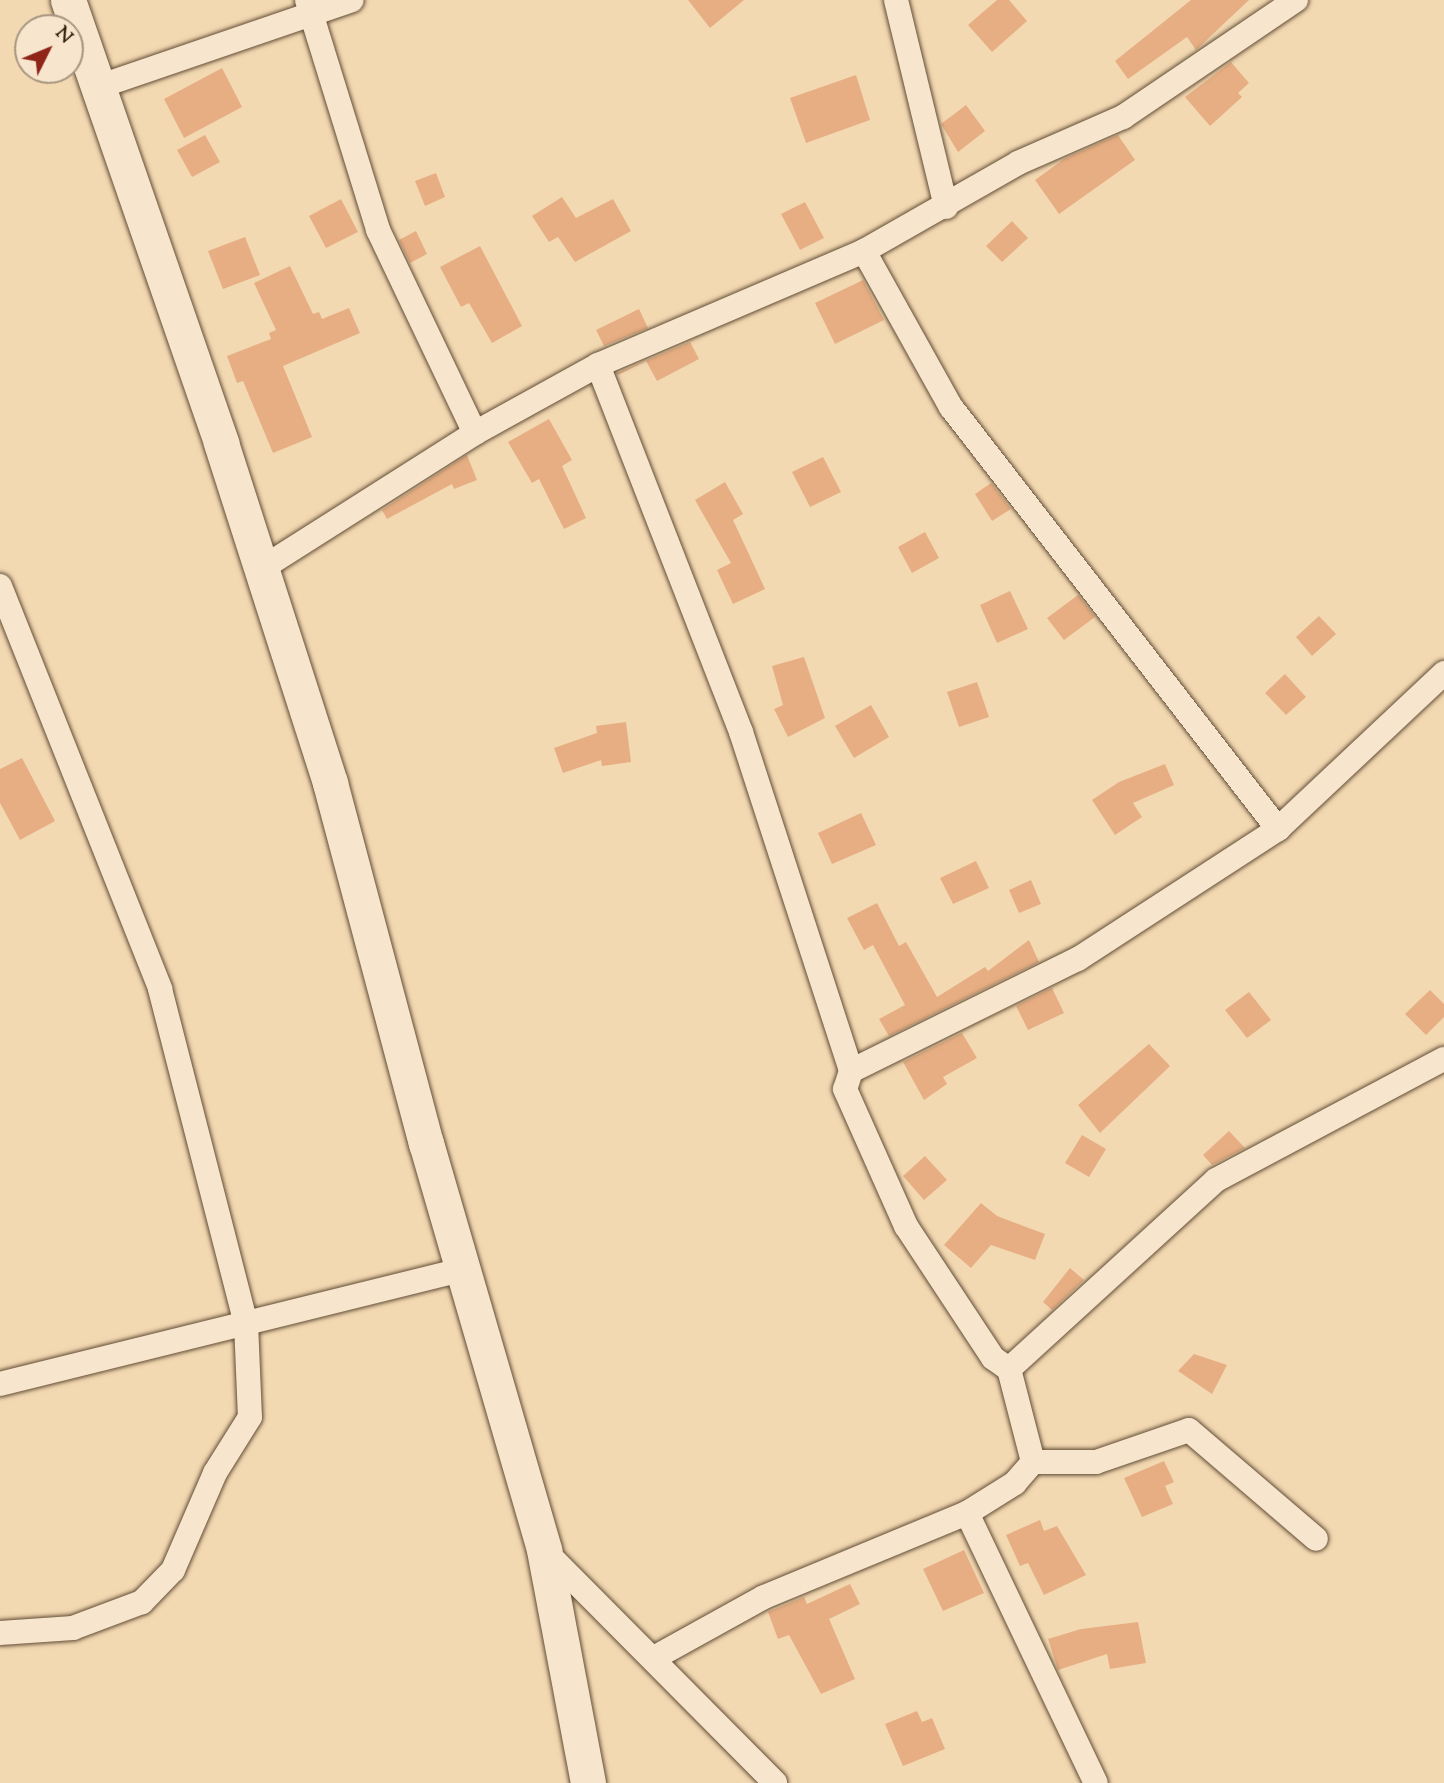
<!DOCTYPE html>
<html>
<head>
<meta charset="utf-8">
<style>
	body { margin:0 }
	#map { position:relative; width:1444px; height:1783px; overflow:hidden; background:#f3d9b2; font-family:"Sorts Mill Goudy",serif }
	div>[style] { position:absolute }
	.building>* { inset:0; background:#e7ae83 }
	.roads { filter:drop-shadow(0 0 2px #624d36) drop-shadow(0 0 2px #624d36) }
	.minor>* { height:24px; margin:-12px; padding:0 12px; transform-origin:12px; border-radius:12px; background:#f7e6cd }
	.secondary>* { height:35px; margin:-17.5px; padding:0 17.5px; transform-origin:17.5px; border-radius:17.5px; background:#f7e6cd }
	span { translate:-50% -50%; white-space:nowrap; text-align:center; line-height:1.15; -webkit-text-stroke:6px #f7e6cd; paint-order:stroke }
	.north { position:absolute; left:14px; top:14px; width:70px; height:70px; box-sizing:border-box; background:#f7e6cd; border:2px solid #a89680; border-radius:50%; rotate:47deg; font-size:19px; font-weight:700; line-height:28px; text-align:center; color:#321e0c }
	.north::after { content:''; display:block; margin:auto; width:24px; height:32px; background:#8f2418; clip-path:polygon(50% 0,100% 100%,50% 72%,0 100%) }
</style>
</head>
<body>
<div id="map">
	<div class="building">
		<div style="clip-path:polygon(688px 0,744px 0,710px 28px)"></div>
		<div style="clip-path:polygon(997px 0,1009px 0,1027px 21px,992px 52px,968px 25px)"></div>
		<div style="clip-path:polygon(1191px 0,1249px 0,1196px 50px,1187px 37px,1128px 79px,1115px 61px)"></div>
		<div style="clip-path:polygon(1231px 62px,1249px 83px,1238px 93px,1242px 97px,1210px 126px,1185px 97px)"></div>
		<div style="clip-path:polygon(222px 68px,242px 107px,184px 138px,164px 99px)"></div>
		<div style="clip-path:polygon(856px 75px,870px 120px,806px 143px,790px 98px)"></div>
		<div style="clip-path:polygon(966px 105px,985px 131px,958px 152px,941px 124px)"></div>
		<div style="clip-path:polygon(205px 135px,220px 162px,192px 177px,177px 150px)"></div>
		<div style="clip-path:polygon(1118px 135px,1135px 160px,1059px 214px,1035px 180px,1064px 159px)"></div>
		<div style="clip-path:polygon(436px 173px,445px 197px,425px 206px,415px 181px)"></div>
		<div style="clip-path:polygon(562px 197px,576px 218px,613px 199px,631px 231px,575px 262px,558px 237px,549px 242px,532px 216px)"></div>
		<div style="clip-path:polygon(341px 199px,358px 232px,326px 248px,309px 216px)"></div>
		<div style="clip-path:polygon(805px 202px,824px 238px,800px 250px,781px 214px)"></div>
		<div style="clip-path:polygon(1012px 221px,1028px 238px,1002px 262px,986px 246px)"></div>
		<div style="clip-path:polygon(416px 231px,427px 254px,410px 263px,399px 240px)"></div>
		<div style="clip-path:polygon(245px 237px,260px 275px,223px 289px,208px 251px)"></div>
		<div style="clip-path:polygon(480px 246px,522px 326px,492px 343px,469px 303px,461px 307px,440px 267px)"></div>
		<div style="clip-path:polygon(290px 266px,313px 314px,319px 312px,322px 319px,349px 308px,360px 333px,283px 366px,312px 437px,273px 453px,243px 381px,237px 383px,227px 356px,271px 339px,269px 333px,276px 330px,254px 283px)"></div>
		<div style="clip-path:polygon(863px 280px,884px 320px,835px 344px,815px 303px)"></div>
		<div style="clip-path:polygon(639px 309px,648px 328px,604px 346px,596px 330px)"></div>
		<div style="clip-path:polygon(690px 342px,699px 359px,657px 381px,646px 361px,618px 375px,617px 373px)"></div>
		<div style="clip-path:polygon(549px 419px,572px 460px,562px 466px,586px 518px,564px 529px,539px 479px,532px 483px,508px 442px)"></div>
		<div style="clip-path:polygon(467px 455px,477px 480px,454px 489px,452px 484px,387px 519px,382px 510px)"></div>
		<div style="clip-path:polygon(823px 457px,841px 492px,810px 507px,792px 472px)"></div>
		<div style="clip-path:polygon(725px 482px,743px 514px,733px 520px,765px 589px,733px 604px,717px 570px,731px 563px,695px 500px)"></div>
		<div style="clip-path:polygon(991px 483px,1011px 509px,992px 521px,975px 494px)"></div>
		<div style="clip-path:polygon(925px 532px,939px 558px,912px 573px,898px 547px)"></div>
		<div style="clip-path:polygon(1010px 591px,1028px 629px,997px 643px,980px 605px)"></div>
		<div style="clip-path:polygon(1078px 595px,1095px 617px,1064px 640px,1047px 618px)"></div>
		<div style="clip-path:polygon(1319px 616px,1336px 634px,1312px 656px,1296px 637px)"></div>
		<div style="clip-path:polygon(804px 657px,825px 718px,788px 737px,774px 709px,783px 705px,772px 666px)"></div>
		<div style="clip-path:polygon(1285px 674px,1306px 697px,1286px 715px,1265px 693px)"></div>
		<div style="clip-path:polygon(977px 682px,989px 717px,959px 727px,947px 692px)"></div>
		<div style="clip-path:polygon(871px 705px,889px 737px,854px 758px,835px 726px)"></div>
		<div style="clip-path:polygon(626px 722px,631px 762px,602px 766px,601px 760px,563px 773px,554px 748px,597px 733px,596px 726px)"></div>
		<div style="clip-path:polygon(22px 758px,55px 821px,20px 840px,0 803px,0 769px)"></div>
		<div style="clip-path:polygon(1165px 764px,1174px 785px,1133px 803px,1142px 817px,1115px 835px,1092px 800px,1119px 782px)"></div>
		<div style="clip-path:polygon(861px 813px,876px 845px,832px 864px,818px 833px)"></div>
		<div style="clip-path:polygon(976px 861px,989px 888px,953px 904px,940px 878px)"></div>
		<div style="clip-path:polygon(1031px 880px,1041px 904px,1019px 913px,1009px 890px)"></div>
		<div style="clip-path:polygon(877px 903px,899px 946px,906px 942px,937px 997px,985px 967px,988px 971px,1029px 940px,1039px 962px,889px 1036px,879px 1019px,905px 1005px,873px 945px,864px 950px,847px 918px)"></div>
		<div style="clip-path:polygon(1052px 988px,1064px 1013px,1028px 1030px,1016px 1006px)"></div>
		<div style="clip-path:polygon(1430px 990px,1444px 1004px,1444px 1017px,1426px 1035px,1405px 1014px)"></div>
		<div style="clip-path:polygon(1249px 992px,1271px 1020px,1247px 1038px,1225px 1010px)"></div>
		<div style="clip-path:polygon(962px 1033px,977px 1058px,943px 1077px,947px 1084px,924px 1100px,903px 1062px)"></div>
		<div style="clip-path:polygon(1149px 1044px,1170px 1066px,1100px 1133px,1078px 1105px)"></div>
		<div style="clip-path:polygon(1229px 1131px,1245px 1148px,1212px 1165px,1203px 1155px)"></div>
		<div style="clip-path:polygon(1082px 1135px,1106px 1149px,1089px 1177px,1065px 1163px)"></div>
		<div style="clip-path:polygon(925px 1156px,947px 1180px,924px 1200px,903px 1176px)"></div>
		<div style="clip-path:polygon(981px 1203px,997px 1216px,1045px 1234px,1035px 1260px,991px 1245px,971px 1268px,944px 1245px)"></div>
		<div style="clip-path:polygon(1070px 1268px,1084px 1280px,1052px 1310px,1043px 1302px)"></div>
		<div style="clip-path:polygon(1194px 1354px,1227px 1365px,1212px 1394px,1178px 1371px)"></div>
		<div style="clip-path:polygon(1164px 1461px,1174px 1482px,1165px 1486px,1173px 1504px,1142px 1517px,1124px 1478px)"></div>
		<div style="clip-path:polygon(1040px 1520px,1044px 1531px,1057px 1526px,1086px 1575px,1044px 1595px,1028px 1563px,1020px 1566px,1006px 1535px)"></div>
		<div style="clip-path:polygon(964px 1550px,984px 1593px,943px 1611px,923px 1569px)"></div>
		<div style="clip-path:polygon(850px 1584px,860px 1604px,829px 1619px,855px 1679px,821px 1694px,789px 1635px,778px 1639px,768px 1612px,804px 1597px,807px 1604px)"></div>
		<div style="clip-path:polygon(1138px 1622px,1146px 1663px,1110px 1669px,1107px 1654px,1058px 1670px,1048px 1639px,1081px 1629px)"></div>
		<div style="clip-path:polygon(917px 1711px,922px 1722px,932px 1718px,945px 1749px,903px 1766px,885px 1724px)"></div>
	</div>
	<div class="roads">
		<div class="minor">
			<div style="left:307px;top:0;width:241px;rotate:72.8deg"></div>
			<div style="left:378px;top:230px;width:225px;rotate:64.5deg"></div>
			<div style="left:896px;top:0;width:213px;rotate:76.4deg"></div>
			<div style="left:98px;top:87px;width:268px;rotate:-18.9deg"></div>
			<div style="left:864px;top:251px;width:179px;rotate:60.9deg"></div>
			<div style="left:951px;top:407px;width:534px;rotate:52.23deg"></div>
			<div style="left:598px;top:365px;width:394px;rotate:68.7deg"></div>
			<div style="left:741px;top:732px;width:356px;rotate:72deg"></div>
			<div style="left:851px;top:1071px;width:19px;rotate:108deg"></div>
			<div style="left:845px;top:1089px;width:150px;rotate:66deg"></div>
			<div style="left:906px;top:1226px;width:158px;rotate:56.6deg"></div>
			<div style="left:993px;top:1358px;width:19px;rotate:35deg"></div>
			<div style="left:1009px;top:1369px;width:96px;rotate:75.5deg"></div>
			<div style="left:1033px;top:1462px;width:28px;rotate:131deg"></div>
			<div style="left:1015px;top:1483px;width:57px;rotate:148deg"></div>
			<div style="left:967px;top:1513px;width:220px;rotate:157.5deg"></div>
			<div style="left:764px;top:1597px;width:126px;rotate:151deg"></div>
			<div style="left:261px;top:569px;width:254px;rotate:-32.4deg"></div>
			<div style="left:475px;top:433px;width:141px;rotate:-28.9deg"></div>
			<div style="left:598px;top:365px;width:289px;rotate:-23.2deg"></div>
			<div style="left:864px;top:251px;width:177px;rotate:-29.7deg"></div>
			<div style="left:1018px;top:163px;width:115px;rotate:-23.7deg"></div>
			<div style="left:1123px;top:117px;width:209px;rotate:-34.1deg"></div>
			<div style="left:0;top:586px;width:434px;rotate:68.3deg"></div>
			<div style="left:160px;top:989px;width:345px;rotate:75.6deg"></div>
			<div style="left:246px;top:1323px;width:94px;rotate:87.6deg"></div>
			<div style="left:250px;top:1417px;width:66px;rotate:122deg"></div>
			<div style="left:215px;top:1473px;width:106px;rotate:113.4deg"></div>
			<div style="left:173px;top:1570px;width:45px;rotate:134.1deg"></div>
			<div style="left:142px;top:1602px;width:74px;rotate:159.4deg"></div>
			<div style="left:73px;top:1628px;width:73px;rotate:176.1deg"></div>
			<div style="left:851px;top:1071px;width:253px;rotate:-26.3deg"></div>
			<div style="left:1078px;top:959px;width:239px;rotate:-33deg"></div>
			<div style="left:1278px;top:829px;width:228px;rotate:-43.2deg"></div>
			<div style="left:1009px;top:1369px;width:280px;rotate:-42.4deg"></div>
			<div style="left:1216px;top:1180px;width:258px;rotate:-28deg"></div>
			<div style="left:0;top:1384px;width:478px;rotate:-13.9deg"></div>
			<div style="left:1033px;top:1462px;width:63px"></div>
			<div style="left:1096px;top:1462px;width:98px;rotate:-19deg"></div>
			<div style="left:1189px;top:1430px;width:167px;rotate:40.6deg"></div>
			<div style="left:967px;top:1513px;width:299px;rotate:64.5deg"></div>
			<div style="left:544px;top:1550px;width:328px;rotate:45.2deg"></div>
		</div>
		<div class="secondary">
			<div style="left:68px;top:0;width:469px;rotate:70.9deg"></div>
			<div style="left:221px;top:443px;width:357px;rotate:72.2deg"></div>
			<div style="left:330px;top:783px;width:373px;rotate:75.1deg"></div>
			<div style="left:426px;top:1143px;width:424px;rotate:73.8deg"></div>
			<div style="left:544px;top:1550px;width:237px;rotate:79.3deg"></div>
		</div>
	</div>
	<div class="north">N</div>
</div>
</body>
</html>
